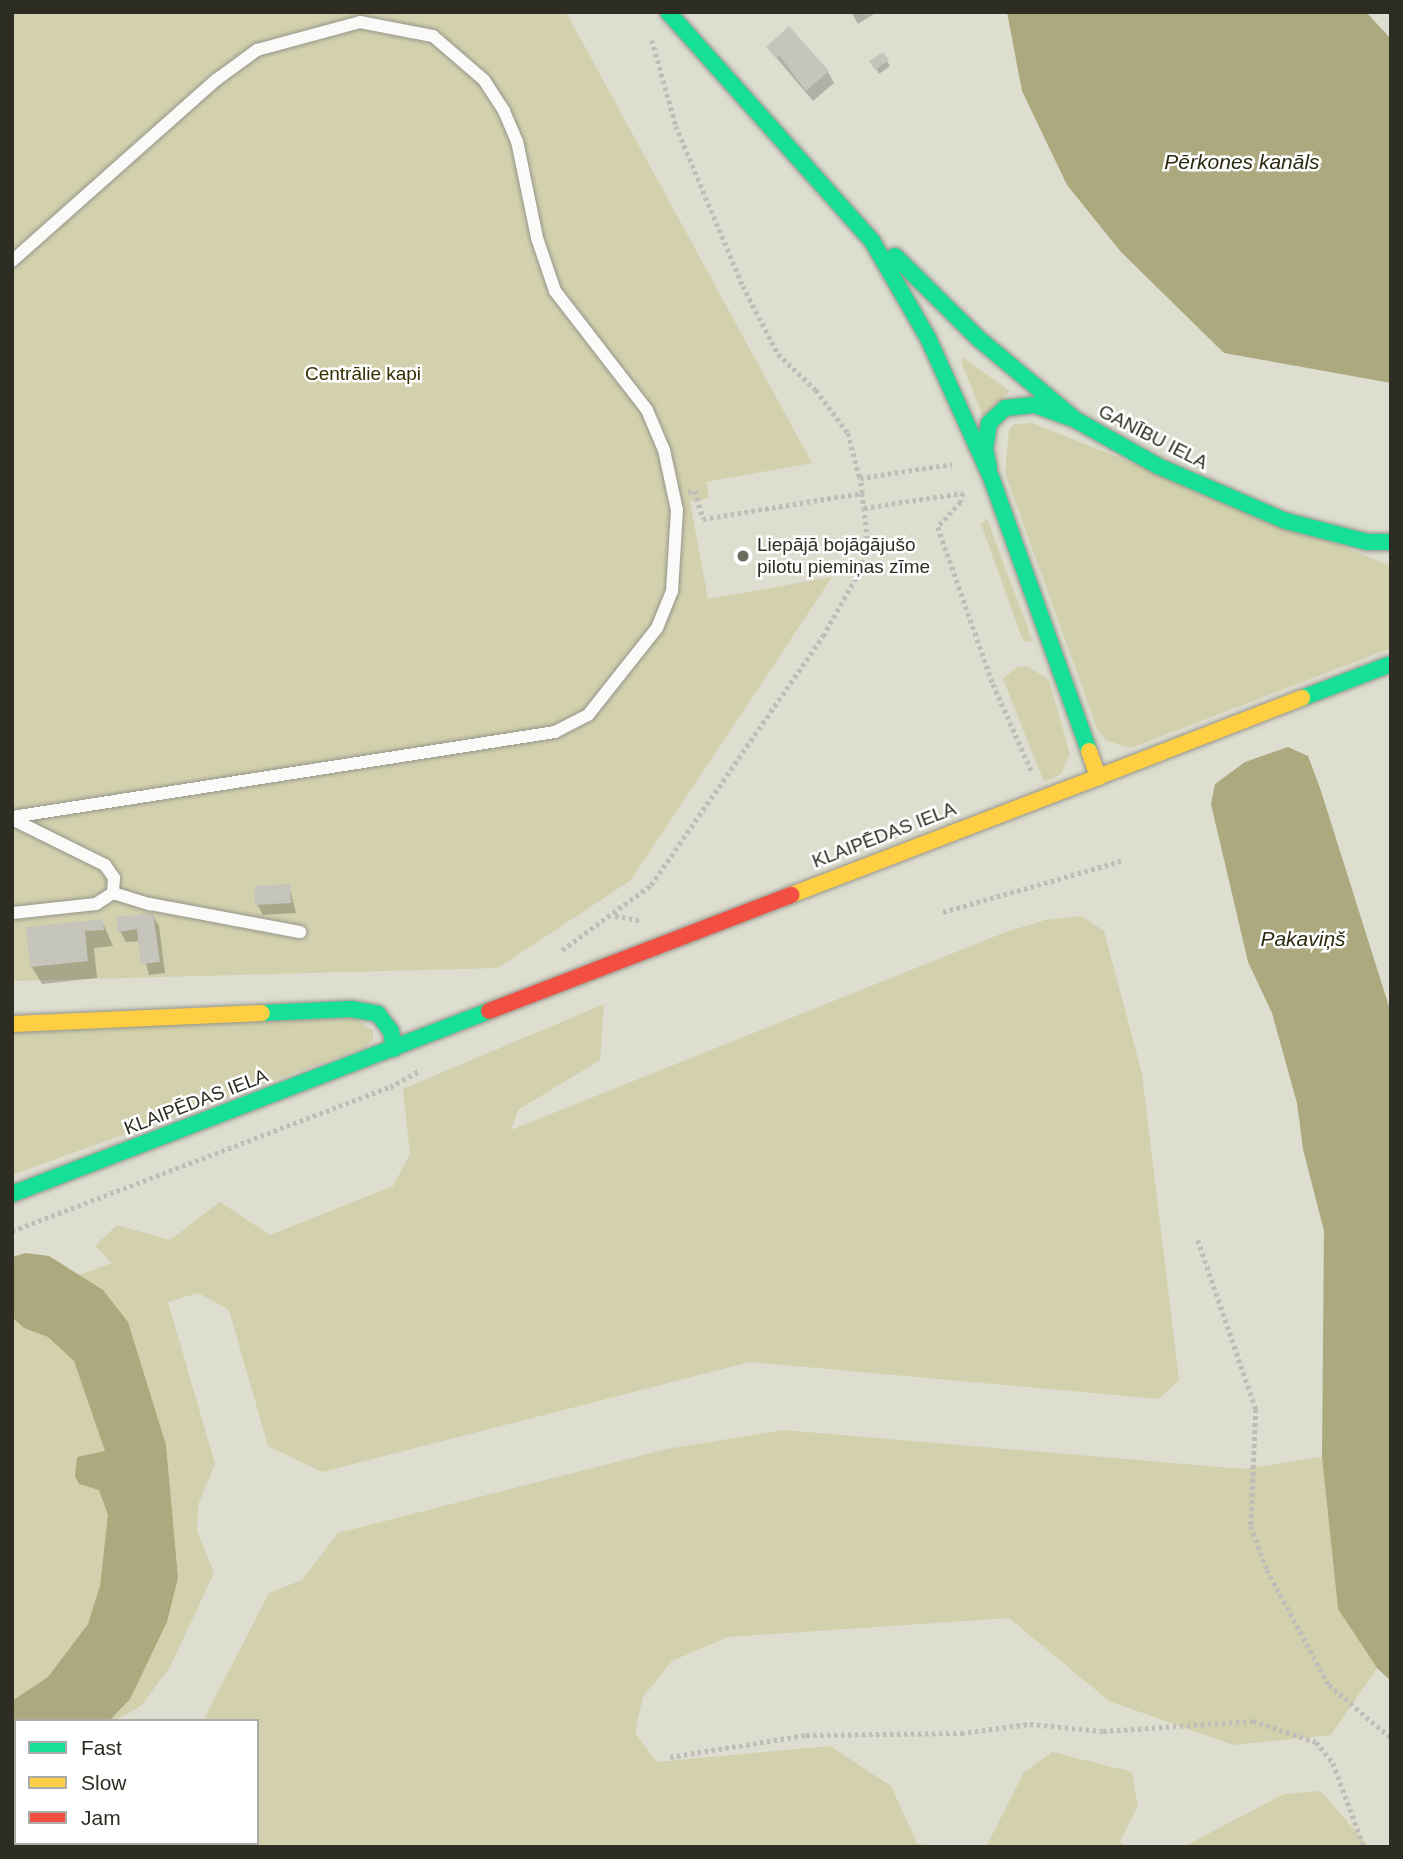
<!DOCTYPE html>
<html>
<head>
<meta charset="utf-8">
<style>
	body { margin:0 }
	#map { position:relative; width:1403px; height:1859px; overflow:hidden; background:#ddddd0; font-family:Helvetica,sans-serif }
	div>[style] { position:absolute }
	.green>* { inset:0; background:#d3d1ad }
	.water>* { inset:0; background:#aba97d }
	.shadow>* { inset:0; background:#0003 }
	.building>* { inset:0; background:#c5c5bb }
	.path>* { height:4.5px; margin-top:-2.25px; transform-origin:0; background:repeating-linear-gradient(90deg,#bebdb9 0 3.5px,transparent 0 7px) }
	.roads { filter:drop-shadow(0 0 2px #95958b) drop-shadow(0 0 2px #95958b) }
	.lane>* { height:12px; margin:-6px; padding:0 6px; transform-origin:6px; border-radius:6px; background:#fafaf8 }
	.fast>* { height:16px; margin:-8px; padding:0 8px; transform-origin:8px; border-radius:8px; background:#16e098 }
	.slow>* { height:16px; margin:-8px; padding:0 8px; transform-origin:8px; border-radius:8px; background:#ffcf43 }
	.jam>* { height:16px; margin:-8px; padding:0 8px; transform-origin:8px; border-radius:8px; background:#f24e42 }
	.dots>* { width:19px; height:19px; translate:-50% -50%; box-sizing:border-box; border:4px solid #fff; border-radius:50% }
	span { translate:-50% -50%; white-space:nowrap; text-align:center; line-height:1.15; -webkit-text-stroke:5px #fff; paint-order:stroke }
	.park-label { font-size:19px; color:#333000 }
	.street-label { font-size:19px; color:#2e2d24 }
	.poi-label { font-size:19px; color:#2e2d24 }
	.left { translate:0 -50%; text-align:left }
	.water-label { font-size:21px; color:#2d2b10; font-style:italic }
	.frame { position:absolute; inset:0; border:14px solid #2e2d24; pointer-events:none }
	.legend { position:absolute; left:14px; top:1719px; width:245px; height:126px; box-sizing:border-box; background:#fff; border:2px solid #ababa7; margin:0; padding:9px 12px; list-style:none; font-size:21px; color:#2e2d24 }
	.legend li { display:flex; align-items:center; gap:14px; height:35px }
	.legend b { width:35px; border:2px solid #ababa7 }
</style>
</head>
<body>
<div id="map">
	<div class="green">
		<div style="clip-path:polygon(12px 12px,566px 12px,812px 463px,706px 482px,709px 498px,690px 502px,708px 599px,832px 577px,631px 880px,498px 968px,12px 981px)"></div>
		<div style="clip-path:polygon(962px 357px,1010px 391px,983px 416px,962px 364px)"></div>
		<div style="clip-path:polygon(1032px 423px,1391px 566px,1391px 648px,1131px 748px,1107px 741px,1098px 731px,1005px 473px,1009px 430px,1014px 424px)"></div>
		<div style="clip-path:polygon(987px 519px,1033px 642px,1023px 641px,981px 524px)"></div>
		<div style="clip-path:polygon(1027px 666px,1049px 680px,1070px 754px,1061px 774px,1044px 782px,1003px 679px,1017px 667px)"></div>
		<div style="clip-path:polygon(1081px 916px,1104px 931px,1142px 1074px,1179px 1380px,1159px 1399px,750px 1362px,322px 1472px,268px 1446px,229px 1310px,198px 1293px,168px 1302px,215px 1464px,198px 1505px,197px 1531px,214px 1573px,170px 1667px,141px 1706px,114px 1721px,16px 1721px,12px 1757px,12px 1300px,112px 1263px,95px 1246px,117px 1225px,170px 1240px,220px 1202px,270px 1235px,393px 1186px,410px 1154px,403px 1089px,604px 1004px,600px 1060px,518px 1110px,511px 1130px,1006px 932px,1045px 920px)"></div>
		<div style="clip-path:polygon(355px 1018px,373px 1031px,373px 1040px,363px 1048px,12px 1175px,12px 1029px)"></div>
		<div style="clip-path:polygon(783px 1430px,1244px 1469px,1322px 1457px,1338px 1609px,1377px 1668px,1331px 1735px,1233px 1745px,1109px 1701px,1009px 1618px,728px 1637px,672px 1661px,643px 1697px,635px 1733px,657px 1762px,830px 1746px,891px 1786px,917px 1843px,931px 1847px,170px 1847px,169px 1843px,257px 1843px,257px 1721px,203px 1721px,269px 1593px,302px 1580px,338px 1533px,667px 1449px)"></div>
		<div style="clip-path:polygon(1052px 1752px,1132px 1772px,1138px 1806px,1120px 1842px,1128px 1847px,986px 1847px,1024px 1772px)"></div>
		<div style="clip-path:polygon(1321px 1791px,1369px 1847px,1183px 1847px,1284px 1794px)"></div>
	</div>
	<div class="water">
		<div style="clip-path:polygon(1007px 12px,1366px 12px,1391px 39px,1391px 383px,1224px 353px,1121px 252px,1067px 185px,1022px 91px)"></div>
		<div style="clip-path:polygon(1288px 747px,1308px 756px,1321px 791px,1391px 1013px,1391px 1681px,1377px 1668px,1338px 1609px,1322px 1457px,1324px 1231px,1303px 1149px,1297px 1103px,1272px 1013px,1248px 962px,1211px 804px,1215px 784px,1245px 762px)"></div>
		<div style="clip-path:polygon(26px 1253px,49px 1256px,103px 1290px,128px 1322px,166px 1445px,178px 1578px,167px 1622px,130px 1699px,109px 1721px,16px 1721px,16px 1769px,12px 1701px,48px 1677px,88px 1624px,100px 1586px,108px 1515px,99px 1490px,79px 1484px,75px 1476px,77px 1457px,105px 1451px,74px 1361px,48px 1337px,24px 1328px,12px 1317px,12px 1257px)"></div>
	</div>
	<div class="shadow">
		<div style="clip-path:polygon(851px 12px,877px 12px,858px 24px)"></div>
		<div style="clip-path:polygon(768px 48px,828px 72px,834px 83px,813px 101px)"></div>
		<div style="clip-path:polygon(883px 54px,890px 66px,879px 74px,872px 61px)"></div>
		<div style="clip-path:polygon(289px 886px,296px 913px,263px 915px,257px 904px)"></div>
		<div style="clip-path:polygon(152px 914px,159px 926px,165px 973px,149px 975px,140px 941px,126px 942px,120px 931px)"></div>
		<div style="clip-path:polygon(102px 921px,113px 946px,94px 948px,97px 978px,42px 984px,32px 967px,28px 928px)"></div>
	</div>
	<div class="building">
		<div style="clip-path:polygon(789px 26px,829px 71px,806px 91px,779px 55px,776px 58px,766px 47px)"></div>
		<div style="clip-path:polygon(883px 52px,889px 60px,875px 70px,869px 61px)"></div>
		<div style="clip-path:polygon(290px 884px,291px 903px,255px 905px,254px 886px)"></div>
		<div style="clip-path:polygon(153px 913px,160px 962px,141px 964px,137px 929px,118px 932px,116px 917px)"></div>
		<div style="clip-path:polygon(103px 919px,104px 930px,85px 931px,88px 961px,30px 967px,26px 927px)"></div>
	</div>
	<div class="path">
		<div style="left:652px;top:40px;width:89px;rotate:74.4deg"></div>
		<div style="left:676px;top:126px;width:173px;rotate:67.3deg"></div>
		<div style="left:743px;top:286px;width:76px;rotate:62.8deg"></div>
		<div style="left:778px;top:354px;width:52px;rotate:43.5deg"></div>
		<div style="left:816px;top:390px;width:54px;rotate:53.3deg"></div>
		<div style="left:848px;top:433px;width:47px;rotate:75.1deg"></div>
		<div style="left:688px;top:492px;width:7px;rotate:-8deg"></div>
		<div style="left:695px;top:491px;width:29px;rotate:74deg"></div>
		<div style="left:703px;top:519px;width:161px;rotate:-9.3deg"></div>
		<div style="left:862px;top:493px;width:15px;rotate:82deg"></div>
		<div style="left:864px;top:508px;width:100px;rotate:-8.6deg"></div>
		<div style="left:862px;top:493px;width:15px;rotate:-98deg"></div>
		<div style="left:860px;top:478px;width:93px;rotate:-8.7deg"></div>
		<div style="left:963px;top:493px;width:9px;rotate:103deg"></div>
		<div style="left:961px;top:502px;width:34px;rotate:133deg"></div>
		<div style="left:938px;top:527px;width:166px;rotate:70.7deg"></div>
		<div style="left:993px;top:684px;width:96px;rotate:66.1deg"></div>
		<div style="left:943px;top:912px;width:185px;rotate:-16deg"></div>
		<div style="left:615px;top:916px;width:25px;rotate:9deg"></div>
		<div style="left:562px;top:950px;width:110px;rotate:-36.1deg"></div>
		<div style="left:651px;top:885px;width:303px;rotate:-55.4deg"></div>
		<div style="left:823px;top:636px;width:76px;rotate:-60.7deg"></div>
		<div style="left:860px;top:570px;width:32px;rotate:-77deg"></div>
		<div style="left:867px;top:539px;width:31px;rotate:-96deg"></div>
		<div style="left:12px;top:1231px;width:404px;rotate:-20.9deg"></div>
		<div style="left:390px;top:1087px;width:35px;rotate:-29deg"></div>
		<div style="left:1198px;top:1240px;width:179px;rotate:71.1deg"></div>
		<div style="left:1256px;top:1409px;width:117px;rotate:92.4deg"></div>
		<div style="left:1251px;top:1526px;width:47px;rotate:70deg"></div>
		<div style="left:1267px;top:1570px;width:131px;rotate:61.7deg"></div>
		<div style="left:1329px;top:1685px;width:82px;rotate:40.5deg"></div>
		<div style="left:670px;top:1757px;width:138px;rotate:-9.2deg"></div>
		<div style="left:806px;top:1735px;width:155px;rotate:-0.7deg"></div>
		<div style="left:961px;top:1733px;width:70px;rotate:-7.4deg"></div>
		<div style="left:1030px;top:1724px;width:73px;rotate:5.5deg"></div>
		<div style="left:1103px;top:1731px;width:150px;rotate:-3.8deg"></div>
		<div style="left:1253px;top:1721px;width:66px;rotate:18.4deg"></div>
		<div style="left:1316px;top:1742px;width:27px;rotate:51deg"></div>
		<div style="left:1333px;top:1763px;width:90px;rotate:69.7deg"></div>
	</div>
	<div class="roads">
		<div class="lane">
			<div style="left:12px;top:261px;width:273px;rotate:-41.6deg"></div>
			<div style="left:216px;top:80px;width:51px;rotate:-36.2deg"></div>
			<div style="left:257px;top:50px;width:107px;rotate:-15.2deg"></div>
			<div style="left:360px;top:22px;width:74px;rotate:10.9deg"></div>
			<div style="left:433px;top:36px;width:67px;rotate:40.8deg"></div>
			<div style="left:484px;top:80px;width:37px;rotate:57deg"></div>
			<div style="left:504px;top:111px;width:33px;rotate:67deg"></div>
			<div style="left:517px;top:141px;width:99px;rotate:78.3deg"></div>
			<div style="left:537px;top:238px;width:56px;rotate:71.2deg"></div>
			<div style="left:555px;top:291px;width:150px;rotate:52.3deg"></div>
			<div style="left:647px;top:410px;width:43px;rotate:67deg"></div>
			<div style="left:664px;top:450px;width:61px;rotate:77.8deg"></div>
			<div style="left:677px;top:510px;width:81px;rotate:93.5deg"></div>
			<div style="left:672px;top:591px;width:40px;rotate:112deg"></div>
			<div style="left:657px;top:628px;width:111px;rotate:128.4deg"></div>
			<div style="left:588px;top:715px;width:37px;rotate:153deg"></div>
			<div style="left:555px;top:732px;width:550px;rotate:171.1deg"></div>
			<div style="left:12px;top:819px;width:104px;rotate:26.3deg"></div>
			<div style="left:105px;top:865px;width:16px;rotate:55deg"></div>
			<div style="left:114px;top:878px;width:15px;rotate:94deg"></div>
			<div style="left:113px;top:893px;width:20px;rotate:147deg"></div>
			<div style="left:96px;top:904px;width:84px;rotate:173.9deg"></div>
			<div style="left:113px;top:893px;width:39px;rotate:17deg"></div>
			<div style="left:150px;top:904px;width:153px;rotate:10.6deg"></div>
		</div>
		<div class="fast">
			<div style="left:668px;top:12px;width:307px;rotate:48.3deg"></div>
			<div style="left:872px;top:241px;width:112px;rotate:60deg"></div>
			<div style="left:928px;top:338px;width:156px;rotate:65.7deg"></div>
			<div style="left:992px;top:480px;width:288px;rotate:70.3deg"></div>
			<div style="left:895px;top:256px;width:118px;rotate:44.7deg"></div>
			<div style="left:979px;top:339px;width:126px;rotate:39.9deg"></div>
			<div style="left:1076px;top:420px;width:94px;rotate:29.3deg"></div>
			<div style="left:1158px;top:466px;width:139px;rotate:23.3deg"></div>
			<div style="left:1286px;top:521px;width:85px;rotate:14.4deg"></div>
			<div style="left:1368px;top:542px;width:23px"></div>
			<div style="left:989px;top:468px;width:19px;rotate:-102deg"></div>
			<div style="left:985px;top:449px;width:26px;rotate:-81deg"></div>
			<div style="left:989px;top:423px;width:22px;rotate:-43deg"></div>
			<div style="left:1005px;top:408px;width:30px;rotate:-6deg"></div>
			<div style="left:1035px;top:405px;width:38px;rotate:20deg"></div>
			<div style="left:1302px;top:698px;width:95px;rotate:-20.9deg"></div>
			<div style="left:262px;top:1013px;width:89px;rotate:-2.6deg"></div>
			<div style="left:351px;top:1009px;width:27px;rotate:10deg"></div>
			<div style="left:378px;top:1014px;width:21px;rotate:53deg"></div>
			<div style="left:391px;top:1031px;width:18px;rotate:81deg"></div>
			<div style="left:12px;top:1194px;width:511px;rotate:-20.99deg"></div>
		</div>
		<div class="slow">
			<div style="left:1089px;top:751px;width:28px;rotate:71deg"></div>
			<div style="left:1098px;top:777px;width:219px;rotate:-21.2deg"></div>
			<div style="left:791px;top:895px;width:329px;rotate:-21deg"></div>
			<div style="left:12px;top:1024px;width:250px;rotate:-2.5deg"></div>
		</div>
		<div class="jam">
			<div style="left:489px;top:1011px;width:324px;rotate:-21deg"></div>
		</div>
	</div>
	<div class="dots">
		<div style="left:743px;top:556px;background:#6b6b60"></div>
	</div>
	<div class="park-label">
		<span style="left:363px;top:374px">Centrālie kapi</span>
	</div>
	<div class="street-label">
		<span style="left:1153px;top:437px;rotate:27deg">GANĪBU IELA</span>
		<span style="left:884px;top:835px;rotate:-21deg">KLAIPĒDAS IELA</span>
		<span style="left:196px;top:1102px;rotate:-21deg">KLAIPĒDAS IELA</span>
	</div>
	<div class="poi-label">
		<span class="left" style="left:757px;top:556px">Liepājā bojāgājušo<br>pilotu piemiņas zīme</span>
	</div>
	<div class="water-label">
		<span style="left:1242px;top:162px">Pērkones kanāls</span>
		<span style="left:1303px;top:939px">Pakaviņš</span>
	</div>
	<div class="frame"></div>
	<ul class="legend">
	<li><b style="height:9px;background:#16e098"></b>Fast</li>
	<li><b style="height:9px;background:#ffcf43"></b>Slow</li>
	<li><b style="height:9px;background:#f24e42"></b>Jam</li>
	</ul>
</div>
</body>
</html>
